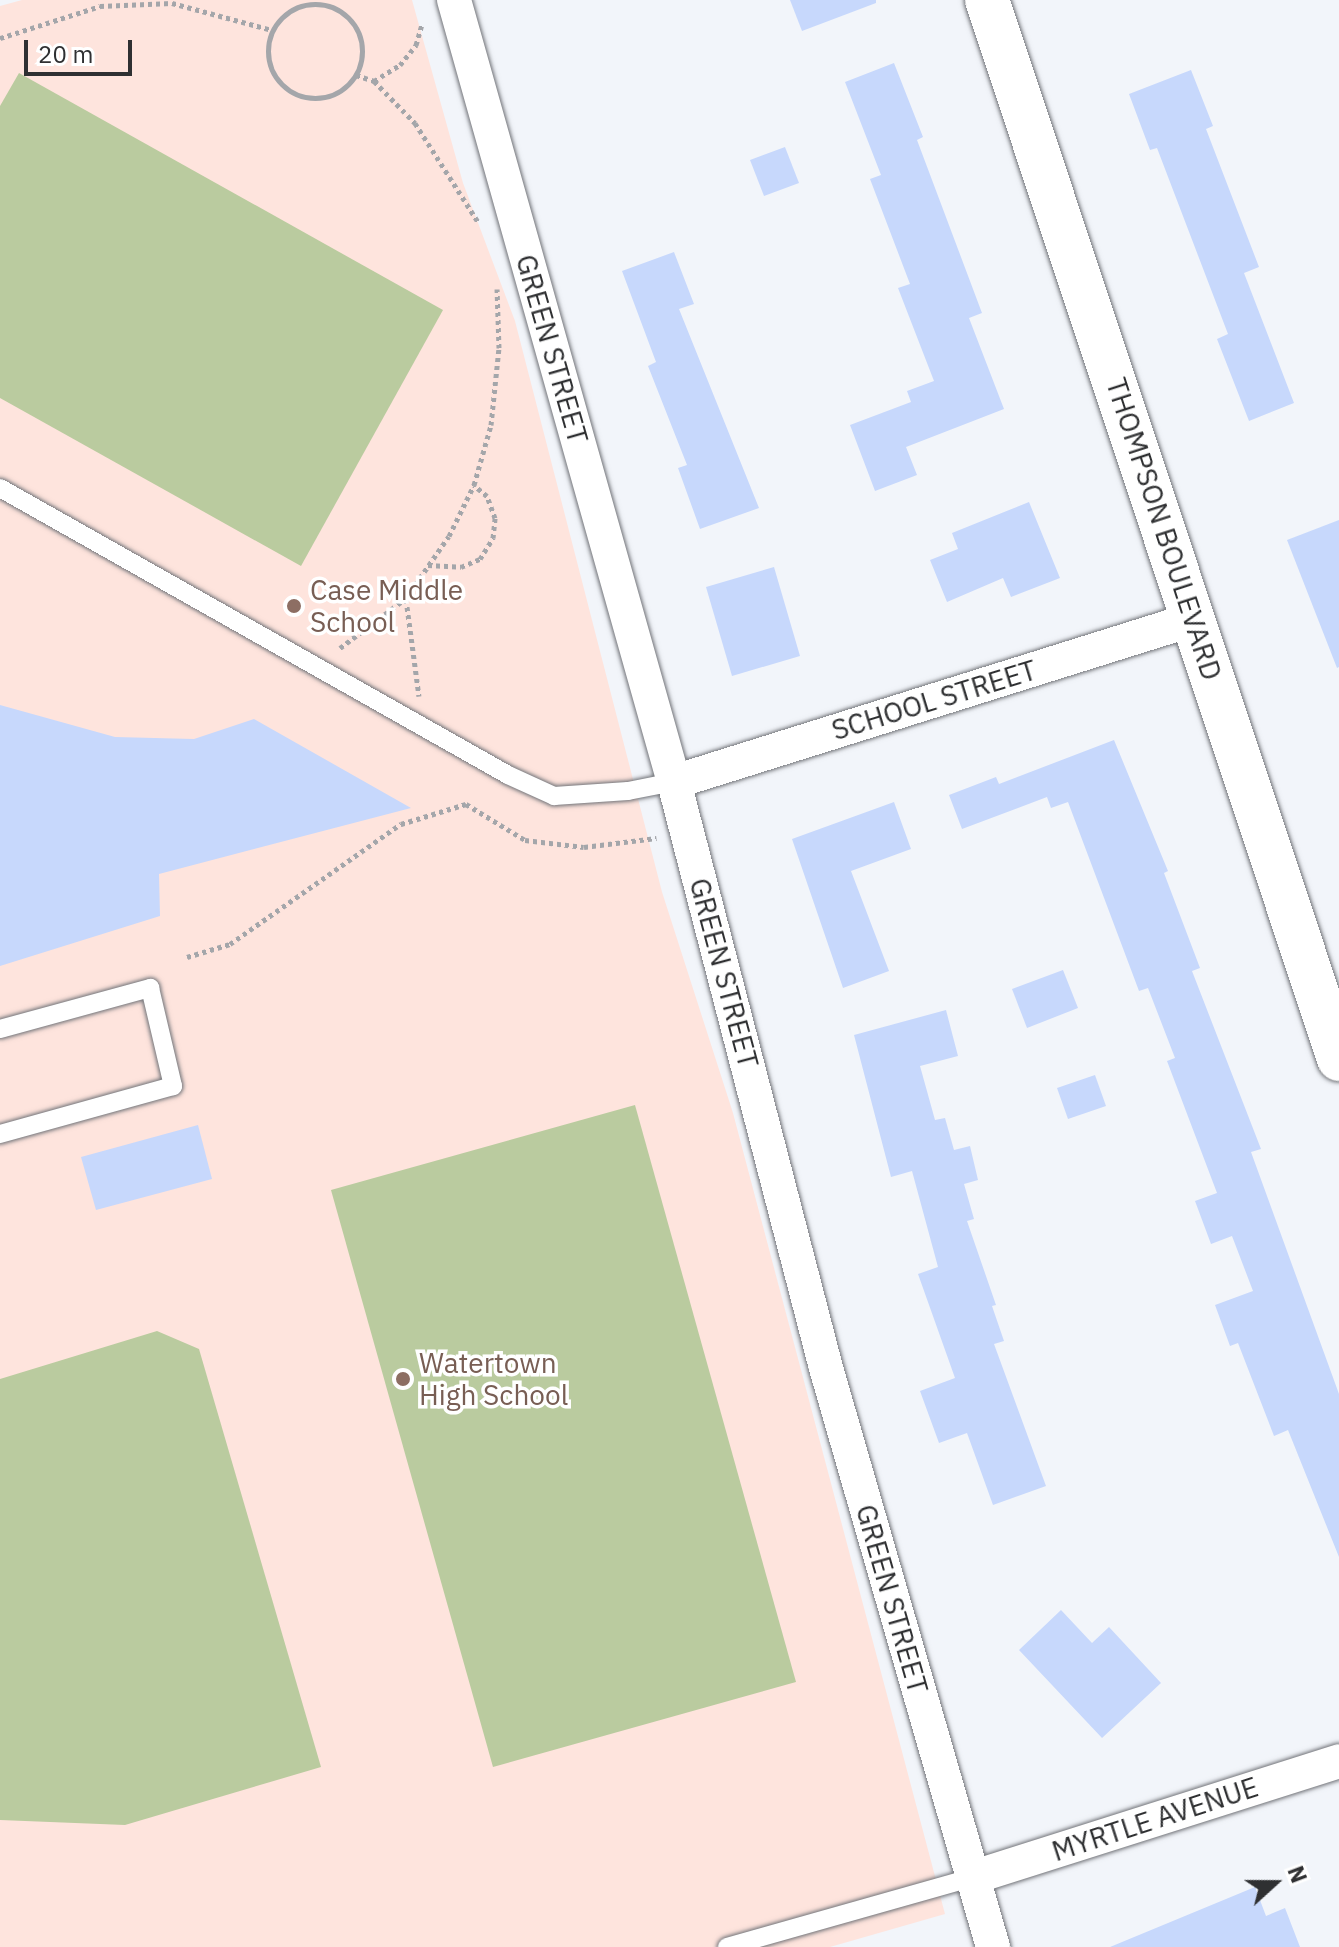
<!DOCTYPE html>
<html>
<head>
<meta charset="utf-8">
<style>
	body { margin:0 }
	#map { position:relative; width:1339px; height:1947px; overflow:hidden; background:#f2f5fa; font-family:"IBM Plex Sans",sans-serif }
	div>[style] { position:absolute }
	.education>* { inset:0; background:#fee4dd }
	.green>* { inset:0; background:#bacb9f }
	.building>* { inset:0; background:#c7d8fc }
	.path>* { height:5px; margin-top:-2.5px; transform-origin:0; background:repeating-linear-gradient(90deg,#a4a6aa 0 4px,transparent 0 8px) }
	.path>.ring { margin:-2.5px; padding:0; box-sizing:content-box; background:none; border:5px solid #a4a6aa; border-radius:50% }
	.roads { filter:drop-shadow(0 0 2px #727479) drop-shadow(0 0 2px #727479) }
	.lane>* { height:18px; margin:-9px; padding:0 9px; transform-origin:9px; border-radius:9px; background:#fff }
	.street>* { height:34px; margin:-17px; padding:0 17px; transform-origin:17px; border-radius:17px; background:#fff }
	.secondary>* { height:44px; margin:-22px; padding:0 22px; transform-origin:22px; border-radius:22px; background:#fff }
	.dots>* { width:22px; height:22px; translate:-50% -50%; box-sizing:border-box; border:4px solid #fff; border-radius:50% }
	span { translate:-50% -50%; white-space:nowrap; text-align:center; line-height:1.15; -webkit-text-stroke:7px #fff; paint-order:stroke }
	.street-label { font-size:28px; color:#2f3032 }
	.education-label { font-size:28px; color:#785e54 }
	.left { translate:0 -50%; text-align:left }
	.north { position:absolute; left:1235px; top:1843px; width:80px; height:80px; -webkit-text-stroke:6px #fff; paint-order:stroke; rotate:69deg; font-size:22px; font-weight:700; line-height:32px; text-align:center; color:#2f3032 }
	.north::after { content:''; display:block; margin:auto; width:28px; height:36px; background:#2f3032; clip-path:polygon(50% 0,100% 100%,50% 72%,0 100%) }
	.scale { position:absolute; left:24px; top:40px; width:108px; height:36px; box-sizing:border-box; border:4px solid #2f3032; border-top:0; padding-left:10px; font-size:24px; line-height:28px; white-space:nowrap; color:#2f3032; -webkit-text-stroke:6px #fff; paint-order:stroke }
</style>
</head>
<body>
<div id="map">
	<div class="education">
		<div style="clip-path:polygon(22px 0,412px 0,463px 183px,515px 321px,662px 892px,733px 1113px,945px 1914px,830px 1947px,0 1947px,0 6px)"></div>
	</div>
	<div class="green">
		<div style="clip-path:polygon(19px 73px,443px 310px,301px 566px,0 398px,0 106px)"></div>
		<div style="clip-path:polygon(635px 1105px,796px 1682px,493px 1767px,331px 1190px)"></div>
		<div style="clip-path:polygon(157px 1331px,199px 1349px,321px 1767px,125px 1825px,0 1820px,0 1379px)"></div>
	</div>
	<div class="building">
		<div style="clip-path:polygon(790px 0,876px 0,876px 3px,802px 31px)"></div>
		<div style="clip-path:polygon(894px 63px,923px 137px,917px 140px,982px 313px,969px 318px,1004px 409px,906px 447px,917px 475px,875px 491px,850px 425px,911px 402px,907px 391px,934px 381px,898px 288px,910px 284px,870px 179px,881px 175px,845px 82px)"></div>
		<div style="clip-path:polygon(1191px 70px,1213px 126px,1206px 129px,1259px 267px,1244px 273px,1294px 403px,1249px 421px,1217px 339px,1228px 334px,1157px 148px,1150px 150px,1129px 94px)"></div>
		<div style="clip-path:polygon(785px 147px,799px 183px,764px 196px,750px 160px)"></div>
		<div style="clip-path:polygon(674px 252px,694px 304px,679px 309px,759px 508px,700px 529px,678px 468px,687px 465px,648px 366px,656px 362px,622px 271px)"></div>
		<div style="clip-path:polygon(1029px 502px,1060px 578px,1011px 597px,1003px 578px,947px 602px,930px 560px,958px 549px,952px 533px)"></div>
		<div style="clip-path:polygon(1339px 520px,1339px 667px,1337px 668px,1287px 540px)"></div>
		<div style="clip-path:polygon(774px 567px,800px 656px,732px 676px,706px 587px)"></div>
		<div style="clip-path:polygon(0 705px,115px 737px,194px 739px,254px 719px,411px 808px,159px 874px,160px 916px,0 966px)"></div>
		<div style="clip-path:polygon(1114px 740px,1168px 871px,1164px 873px,1200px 968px,1192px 971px,1261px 1149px,1251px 1152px,1339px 1394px,1339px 1557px,1288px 1430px,1274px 1436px,1238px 1343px,1230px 1346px,1215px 1305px,1253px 1291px,1232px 1236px,1211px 1244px,1195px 1201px,1217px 1193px,1167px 1061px,1175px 1058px,1148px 988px,1139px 991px,1068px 802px,1051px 808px,1047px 797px,962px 829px,949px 795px,996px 777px,999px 784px)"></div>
		<div style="clip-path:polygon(894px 802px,911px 849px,851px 871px,889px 971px,843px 988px,792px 839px)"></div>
		<div style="clip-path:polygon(1063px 970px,1078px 1008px,1027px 1028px,1012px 989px)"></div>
		<div style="clip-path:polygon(946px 1010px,958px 1056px,920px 1066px,935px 1120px,945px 1118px,954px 1150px,970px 1146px,978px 1180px,964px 1184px,974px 1219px,967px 1221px,996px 1305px,992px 1306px,1004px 1341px,994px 1344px,1046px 1486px,993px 1505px,967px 1433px,939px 1443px,920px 1391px,955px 1378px,918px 1274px,938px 1267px,912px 1171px,891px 1177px,854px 1035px)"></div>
		<div style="clip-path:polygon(1095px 1075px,1106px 1106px,1068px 1119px,1057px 1088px)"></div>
		<div style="clip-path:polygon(198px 1125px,212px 1179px,96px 1210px,81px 1157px)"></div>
		<div style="clip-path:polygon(1061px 1610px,1092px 1643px,1109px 1627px,1161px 1683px,1102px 1738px,1019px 1650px)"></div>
		<div style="clip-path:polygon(1255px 1887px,1266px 1916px,1285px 1908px,1300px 1947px,1110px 1947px)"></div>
	</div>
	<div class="path">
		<div class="ring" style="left:268px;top:4px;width:89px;height:89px"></div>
		<div style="left:0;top:38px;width:105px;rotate:-17.7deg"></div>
		<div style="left:100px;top:6px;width:72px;rotate:-2.4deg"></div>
		<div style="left:172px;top:3px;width:104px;rotate:15.1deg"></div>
		<div style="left:356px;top:75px;width:19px;rotate:18deg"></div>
		<div style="left:374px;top:81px;width:59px;rotate:45.7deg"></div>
		<div style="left:415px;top:123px;width:117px;rotate:57.5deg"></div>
		<div style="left:374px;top:81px;width:31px;rotate:-32deg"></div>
		<div style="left:400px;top:65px;width:26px;rotate:-51deg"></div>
		<div style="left:416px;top:45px;width:22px;rotate:-74deg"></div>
		<div style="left:428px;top:565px;width:33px;rotate:3deg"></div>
		<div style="left:461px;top:567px;width:21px;rotate:-23deg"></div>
		<div style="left:480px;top:559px;width:25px;rotate:-58deg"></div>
		<div style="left:493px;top:538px;width:20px;rotate:-84deg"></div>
		<div style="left:495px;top:518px;width:23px;rotate:-110deg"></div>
		<div style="left:487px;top:496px;width:17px;rotate:-140deg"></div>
		<div style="left:406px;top:599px;width:98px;rotate:82.4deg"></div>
		<div style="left:340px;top:648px;width:83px;rotate:-37.1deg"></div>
		<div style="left:406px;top:598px;width:75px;rotate:-55.3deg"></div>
		<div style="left:449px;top:536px;width:57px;rotate:-63.9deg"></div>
		<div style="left:474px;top:485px;width:62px;rotate:-74.2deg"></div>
		<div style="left:491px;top:425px;width:77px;rotate:-84.1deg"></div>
		<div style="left:499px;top:348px;width:59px;rotate:-91.9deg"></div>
		<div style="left:187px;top:957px;width:45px;rotate:-16.8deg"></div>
		<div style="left:230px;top:944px;width:209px;rotate:-35.1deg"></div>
		<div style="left:401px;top:824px;width:68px;rotate:-17.1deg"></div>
		<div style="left:466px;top:804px;width:69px;rotate:31.4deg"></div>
		<div style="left:525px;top:840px;width:59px;rotate:6.8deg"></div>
		<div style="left:584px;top:847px;width:73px;rotate:-7.1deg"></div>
	</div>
	<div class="roads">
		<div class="lane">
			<div style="left:0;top:488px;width:583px;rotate:29.46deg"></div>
			<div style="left:508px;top:775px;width:51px;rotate:24.5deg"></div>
			<div style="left:554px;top:796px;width:74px;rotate:-3.9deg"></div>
			<div style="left:628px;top:791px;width:47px;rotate:-11.1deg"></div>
			<div style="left:0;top:1029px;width:156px;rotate:-15.3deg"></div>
			<div style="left:150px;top:988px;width:101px;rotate:76.8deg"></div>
			<div style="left:173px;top:1086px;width:180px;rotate:164.5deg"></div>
			<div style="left:727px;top:1947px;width:254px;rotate:-15.8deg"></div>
		</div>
		<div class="street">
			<div style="left:454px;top:0;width:812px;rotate:74.29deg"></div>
			<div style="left:674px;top:782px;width:605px;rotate:75.46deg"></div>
			<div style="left:826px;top:1368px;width:603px;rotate:73.91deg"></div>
			<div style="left:674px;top:782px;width:545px;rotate:-17.4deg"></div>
			<div style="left:971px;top:1878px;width:386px;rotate:-17.6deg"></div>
		</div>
		<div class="secondary">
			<div style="left:987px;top:0;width:1116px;rotate:71.61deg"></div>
		</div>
	</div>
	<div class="dots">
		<div style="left:294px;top:606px;background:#8d6e63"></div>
		<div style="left:403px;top:1379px;background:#8d6e63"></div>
	</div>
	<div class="street-label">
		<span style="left:552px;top:349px;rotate:74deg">GREEN STREET</span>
		<span style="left:1164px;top:529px;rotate:72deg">THOMPSON BOULEVARD</span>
		<span style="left:934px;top:700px;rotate:-17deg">SCHOOL STREET</span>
		<span style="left:724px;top:973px;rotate:75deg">GREEN STREET</span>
		<span style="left:892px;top:1599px;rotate:74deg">GREEN STREET</span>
		<span style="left:1155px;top:1819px;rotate:-18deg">MYRTLE AVENUE</span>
	</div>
	<div class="education-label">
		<span class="left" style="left:310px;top:606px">Case Middle<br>School</span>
		<span class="left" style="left:419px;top:1379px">Watertown<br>High School</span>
	</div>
	<div class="north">N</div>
	<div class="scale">20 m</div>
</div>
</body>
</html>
